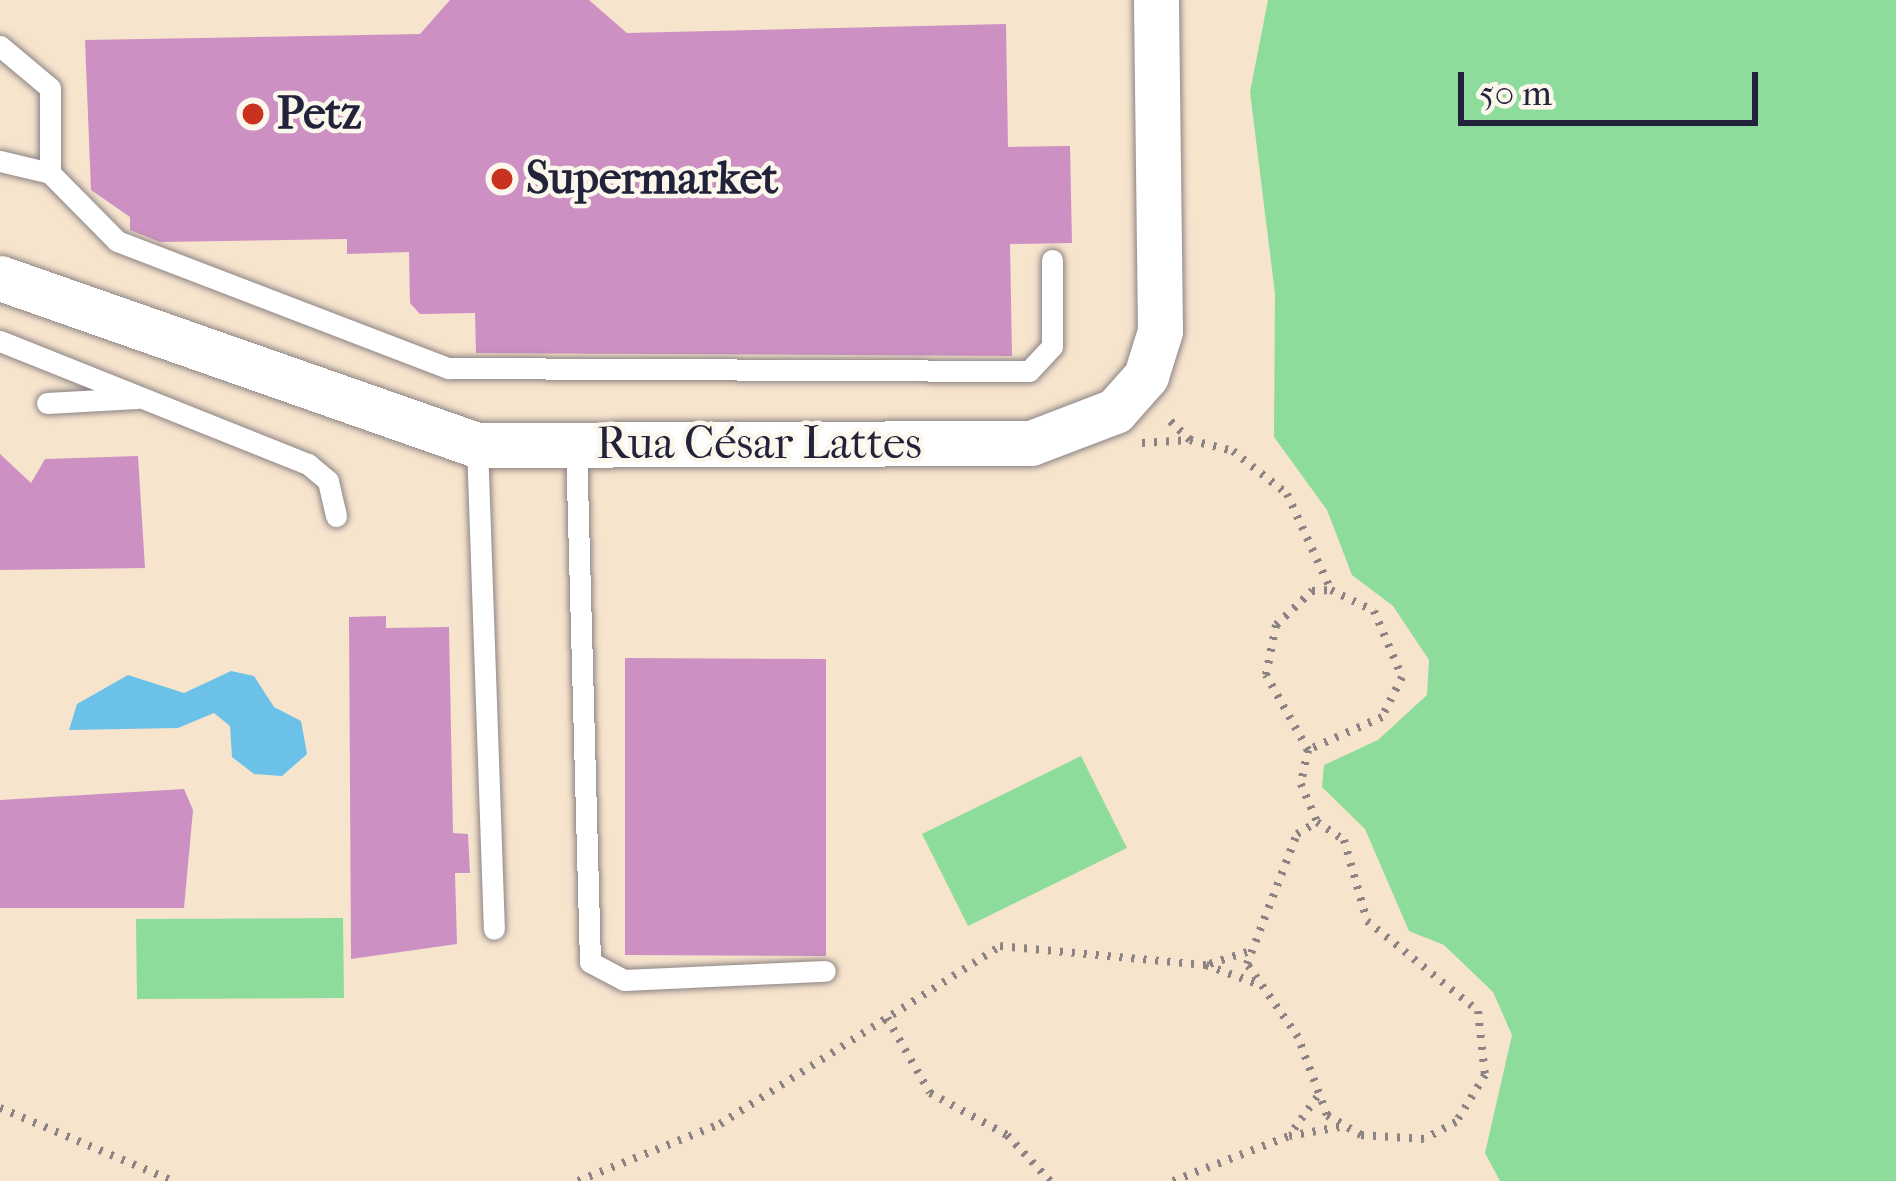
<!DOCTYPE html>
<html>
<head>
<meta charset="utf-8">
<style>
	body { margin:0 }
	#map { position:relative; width:1896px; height:1181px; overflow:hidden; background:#f7e4cd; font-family:"IM FELL French Canon",serif }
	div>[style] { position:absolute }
	.green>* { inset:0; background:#8ddc9b }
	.water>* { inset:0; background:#6cc1e9 }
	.building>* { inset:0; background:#cd90c2 }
	.path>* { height:8px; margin-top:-4px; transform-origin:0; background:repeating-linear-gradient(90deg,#8c8384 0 3px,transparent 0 12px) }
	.roads { filter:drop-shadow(0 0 3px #8c8384) drop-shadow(0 0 3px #8c8384) }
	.service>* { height:21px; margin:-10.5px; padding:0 10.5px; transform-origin:10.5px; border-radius:10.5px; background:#fff }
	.minor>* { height:45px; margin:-22.5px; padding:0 22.5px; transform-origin:22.5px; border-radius:22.5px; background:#fff }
	.dots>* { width:33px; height:33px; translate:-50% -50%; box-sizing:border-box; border:6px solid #fbf7ec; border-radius:50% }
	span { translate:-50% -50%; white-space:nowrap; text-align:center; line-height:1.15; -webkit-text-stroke:9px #fbf7ec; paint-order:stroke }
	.poi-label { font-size:45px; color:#22223b; font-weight:700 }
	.left { translate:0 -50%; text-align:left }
	.street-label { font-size:45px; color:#22223b }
	.scale { position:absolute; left:1458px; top:72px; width:300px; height:54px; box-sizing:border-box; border:6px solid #22223b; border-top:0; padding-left:15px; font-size:36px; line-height:42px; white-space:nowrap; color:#22223b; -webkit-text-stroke:9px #fbf7ec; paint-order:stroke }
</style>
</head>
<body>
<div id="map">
	<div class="green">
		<div style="clip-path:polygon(1268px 0,1896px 0,1896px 1181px,1500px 1181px,1485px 1153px,1512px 1035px,1493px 992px,1444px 945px,1409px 931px,1365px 829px,1322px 787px,1324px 765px,1378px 740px,1427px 695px,1429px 660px,1393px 606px,1352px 575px,1327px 510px,1274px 437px,1275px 294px,1250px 92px)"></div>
		<div style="clip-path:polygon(1081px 756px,1127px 848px,968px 926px,922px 834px)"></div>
		<div style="clip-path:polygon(343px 918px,344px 998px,137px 999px,136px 919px)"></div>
	</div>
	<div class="water">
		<div style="clip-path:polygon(231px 671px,254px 676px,274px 707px,301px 721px,307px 754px,282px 776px,254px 774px,232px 757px,230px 726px,214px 713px,178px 728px,69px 730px,77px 704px,128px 675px,184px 693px)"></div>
	</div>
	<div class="building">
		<div style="clip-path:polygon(450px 0,589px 0,627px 33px,1006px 24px,1008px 147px,1070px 146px,1072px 243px,1010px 244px,1012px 356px,476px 353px,475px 313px,420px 314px,410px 303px,409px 252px,347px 254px,347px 239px,160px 242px,130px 230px,130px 217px,91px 190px,85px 40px,420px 34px)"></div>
		<div style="clip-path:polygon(0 454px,31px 483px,45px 459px,138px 456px,145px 568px,0 570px)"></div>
		<div style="clip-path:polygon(386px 616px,386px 628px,449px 627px,453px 833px,468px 834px,470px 873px,455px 873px,457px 944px,351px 959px,349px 617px)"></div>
		<div style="clip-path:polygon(625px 658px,826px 659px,826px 956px,625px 955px)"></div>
		<div style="clip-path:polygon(184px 789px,193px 810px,184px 908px,0 908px,0 800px)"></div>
	</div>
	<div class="path">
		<div style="left:1190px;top:440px;width:44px;rotate:14.3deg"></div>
		<div style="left:1233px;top:451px;width:69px;rotate:38.5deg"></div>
		<div style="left:1287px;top:494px;width:106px;rotate:65.4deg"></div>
		<div style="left:1142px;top:443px;width:48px;rotate:-3.6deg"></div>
		<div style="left:1190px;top:440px;width:33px;rotate:-136deg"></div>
		<div style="left:1331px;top:590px;width:48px;rotate:26deg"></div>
		<div style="left:1374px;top:611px;width:72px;rotate:67deg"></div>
		<div style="left:1402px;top:677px;width:45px;rotate:116.6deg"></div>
		<div style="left:1382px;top:717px;width:81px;rotate:156deg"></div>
		<div style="left:1308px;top:750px;width:86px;rotate:-119.2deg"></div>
		<div style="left:1266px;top:675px;width:51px;rotate:-78.7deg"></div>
		<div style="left:1276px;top:625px;width:50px;rotate:-43.4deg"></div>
		<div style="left:1312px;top:591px;width:19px;rotate:-3deg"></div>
		<div style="left:1308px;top:750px;width:35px;rotate:102deg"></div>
		<div style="left:1301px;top:784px;width:41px;rotate:67.2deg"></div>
		<div style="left:1317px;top:822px;width:32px;rotate:34deg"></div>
		<div style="left:1344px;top:840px;width:84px;rotate:74.1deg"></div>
		<div style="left:1367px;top:921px;width:143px;rotate:39deg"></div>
		<div style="left:1478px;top:1011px;width:64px;rotate:83.8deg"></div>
		<div style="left:1485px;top:1075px;width:55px;rotate:121.7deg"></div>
		<div style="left:1456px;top:1122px;width:36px;rotate:152deg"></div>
		<div style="left:1424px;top:1139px;width:63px;rotate:-176.4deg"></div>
		<div style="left:1361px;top:1135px;width:39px;rotate:-150deg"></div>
		<div style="left:1327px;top:1115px;width:83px;rotate:-110.4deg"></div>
		<div style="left:1298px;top:1037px;width:89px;rotate:-124.9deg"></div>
		<div style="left:1247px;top:964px;width:139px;rotate:-69deg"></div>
		<div style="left:1297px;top:834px;width:23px;rotate:-31deg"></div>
		<div style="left:1247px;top:952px;width:43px;rotate:162.4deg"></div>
		<div style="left:1206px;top:965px;width:54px;rotate:20.4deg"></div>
		<div style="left:887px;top:1018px;width:86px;rotate:60.2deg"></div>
		<div style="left:930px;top:1093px;width:88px;rotate:28.6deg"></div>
		<div style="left:1007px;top:1135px;width:63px;rotate:46.9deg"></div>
		<div style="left:1317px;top:1097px;width:48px;rotate:125.7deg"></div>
		<div style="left:1289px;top:1136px;width:51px;rotate:-10.2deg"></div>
		<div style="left:0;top:1108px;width:188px;rotate:22.9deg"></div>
		<div style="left:578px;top:1181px;width:153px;rotate:-21.9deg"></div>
		<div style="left:720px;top:1124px;width:332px;rotate:-32.4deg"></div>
		<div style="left:1000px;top:946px;width:207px;rotate:5.3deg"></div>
		<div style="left:1173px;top:1181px;width:124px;rotate:-21.2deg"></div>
	</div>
	<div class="roads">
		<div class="service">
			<div style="left:0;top:46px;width:65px;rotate:40deg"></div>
			<div style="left:50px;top:88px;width:85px;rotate:90deg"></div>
			<div style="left:0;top:161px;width:51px;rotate:13.5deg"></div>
			<div style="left:50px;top:173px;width:95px;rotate:45.4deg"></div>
			<div style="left:117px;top:241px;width:355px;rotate:21deg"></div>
			<div style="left:448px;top:368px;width:581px;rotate:0.3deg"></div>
			<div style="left:1029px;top:371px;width:34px;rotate:-47deg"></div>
			<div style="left:1052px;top:346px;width:86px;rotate:-90deg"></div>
			<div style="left:0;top:341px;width:332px;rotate:21.8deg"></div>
			<div style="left:308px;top:464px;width:26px;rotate:40deg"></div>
			<div style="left:328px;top:481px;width:36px;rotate:77deg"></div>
			<div style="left:47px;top:403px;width:90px;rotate:-3.2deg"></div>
			<div style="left:477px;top:445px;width:484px;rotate:88deg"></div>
			<div style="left:576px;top:445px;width:517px;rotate:88.45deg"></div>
			<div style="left:590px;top:962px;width:38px;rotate:28deg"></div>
			<div style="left:624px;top:980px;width:201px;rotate:-2.6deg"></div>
		</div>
		<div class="minor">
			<div style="left:0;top:278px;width:505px;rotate:19.3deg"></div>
			<div style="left:477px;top:445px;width:554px;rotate:-0.21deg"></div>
			<div style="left:1031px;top:443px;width:90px;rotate:-20.9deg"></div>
			<div style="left:1115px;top:411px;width:47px;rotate:-48.5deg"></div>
			<div style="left:1146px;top:376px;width:47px;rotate:-72.7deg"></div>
			<div style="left:1160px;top:331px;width:331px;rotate:-90.7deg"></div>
		</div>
	</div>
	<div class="dots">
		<div style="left:253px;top:114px;background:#c8321e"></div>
		<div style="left:502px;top:179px;background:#c8321e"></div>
	</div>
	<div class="poi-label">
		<span class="left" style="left:277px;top:114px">Petz</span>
		<span class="left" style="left:526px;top:179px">Supermarket</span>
	</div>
	<div class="street-label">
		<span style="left:759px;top:444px">Rua César Lattes</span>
	</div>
	<div class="scale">50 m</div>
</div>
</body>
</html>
